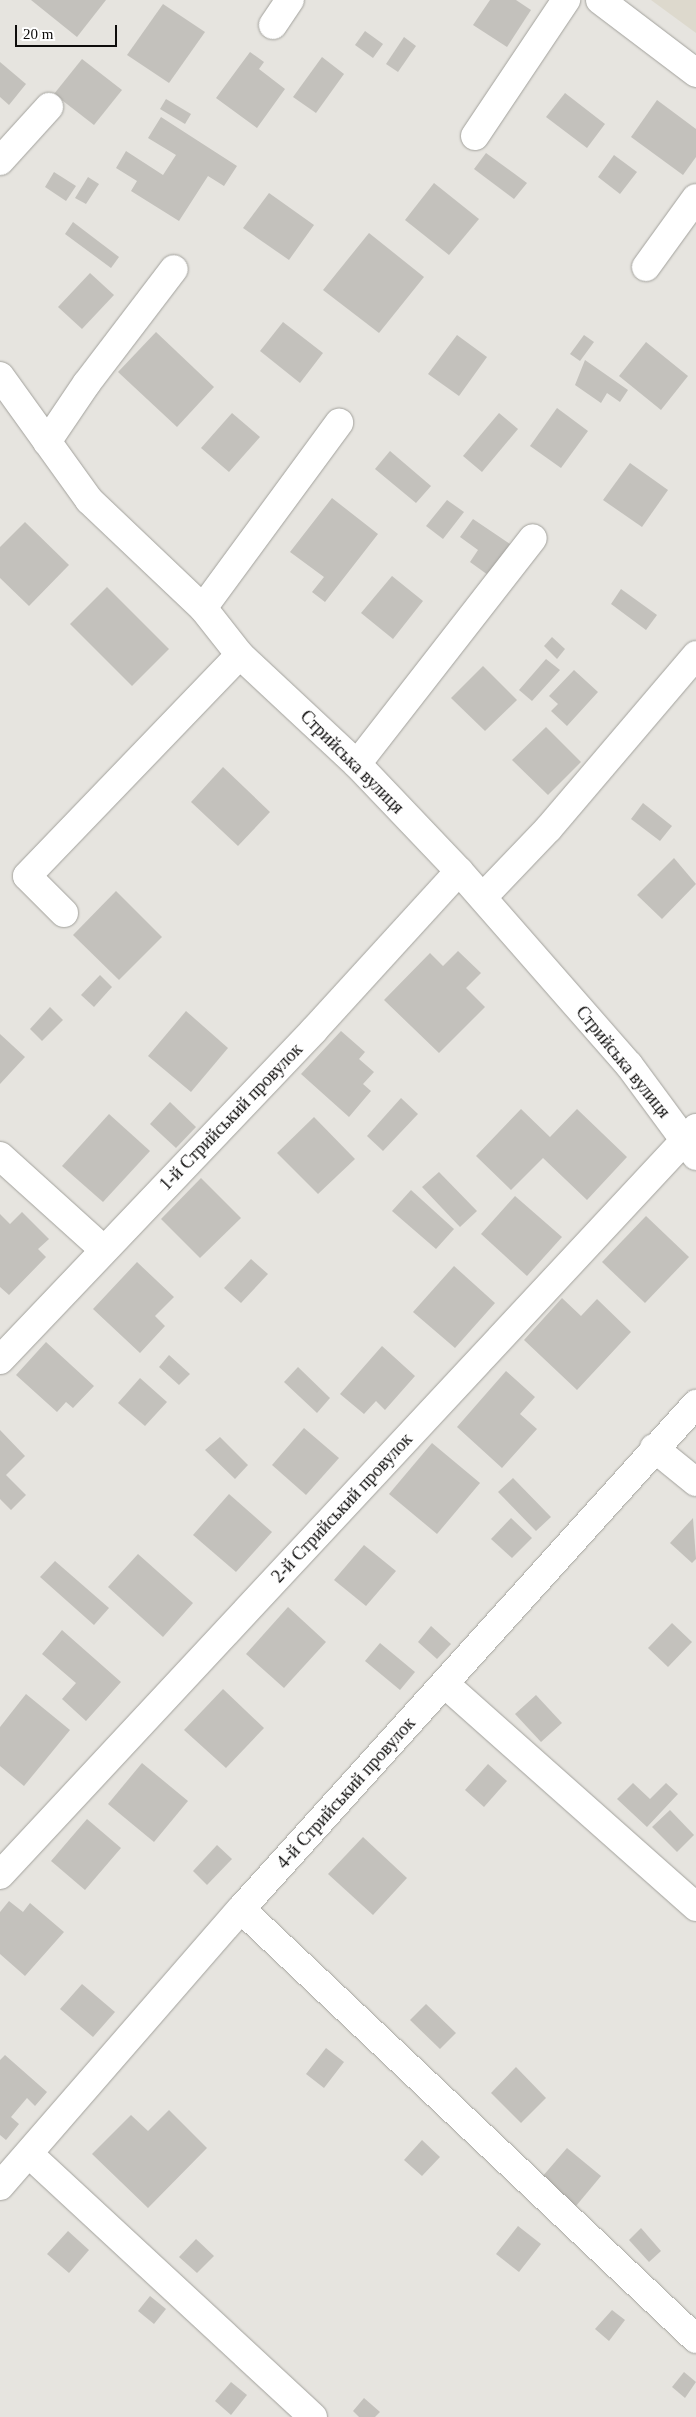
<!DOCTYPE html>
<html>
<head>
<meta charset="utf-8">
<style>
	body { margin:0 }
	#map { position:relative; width:696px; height:2417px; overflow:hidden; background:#e6e4df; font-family:Georgia,serif }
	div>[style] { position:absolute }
	.built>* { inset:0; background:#ddd9cd }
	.building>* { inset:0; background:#c3c1bc }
	.roads { filter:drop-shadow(0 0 1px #a2a19c) drop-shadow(0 0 1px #a2a19c) }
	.minor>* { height:28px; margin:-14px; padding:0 14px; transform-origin:14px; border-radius:14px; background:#fff }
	span { translate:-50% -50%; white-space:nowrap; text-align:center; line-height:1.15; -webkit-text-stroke:4px #fff; paint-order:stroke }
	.street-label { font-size:18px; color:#0e0d0c }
	.scale { position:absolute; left:15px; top:25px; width:102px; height:22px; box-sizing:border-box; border:2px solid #0e0d0c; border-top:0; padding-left:6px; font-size:15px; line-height:18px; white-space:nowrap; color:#0e0d0c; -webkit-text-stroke:4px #fff; paint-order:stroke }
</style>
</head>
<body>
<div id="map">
	<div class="built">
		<div style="clip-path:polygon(651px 0,696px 0,696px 33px)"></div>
	</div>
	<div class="building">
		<div style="clip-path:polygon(31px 0,106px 0,77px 37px)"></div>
		<div style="clip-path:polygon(490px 0,516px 0,531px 10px,507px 47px,473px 25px)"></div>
		<div style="clip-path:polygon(163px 4px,205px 32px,169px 83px,127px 55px)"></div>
		<div style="clip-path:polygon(365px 31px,383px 44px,373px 58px,355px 45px)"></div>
		<div style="clip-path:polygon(404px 37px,416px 46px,398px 72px,386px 64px)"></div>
		<div style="clip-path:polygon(250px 52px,264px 62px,259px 69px,285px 89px,257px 128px,216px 98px)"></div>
		<div style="clip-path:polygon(322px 57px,344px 74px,316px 113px,293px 97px)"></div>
		<div style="clip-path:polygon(82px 59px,122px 90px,94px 125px,54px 94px)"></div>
		<div style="clip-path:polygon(0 62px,26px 84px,9px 105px,0 97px)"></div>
		<div style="clip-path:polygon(565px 93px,605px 124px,587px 148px,546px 117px)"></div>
		<div style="clip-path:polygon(166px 99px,191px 114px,185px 124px,160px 109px)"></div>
		<div style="clip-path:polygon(657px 100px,696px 129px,696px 157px,683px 175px,631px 137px)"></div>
		<div style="clip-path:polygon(161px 117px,237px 166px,224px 186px,208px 176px,179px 221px,131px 191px,137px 181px,116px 168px,126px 151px,163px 175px,176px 155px,148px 138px)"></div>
		<div style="clip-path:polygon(486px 153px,527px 183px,514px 199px,474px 169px)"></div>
		<div style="clip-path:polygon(614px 155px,637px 172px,620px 194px,598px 177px)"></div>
		<div style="clip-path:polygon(54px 172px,76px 186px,66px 201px,45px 187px)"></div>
		<div style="clip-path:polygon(88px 177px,99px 184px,86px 204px,75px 198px)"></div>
		<div style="clip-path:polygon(434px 183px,479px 219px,449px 255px,405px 220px)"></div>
		<div style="clip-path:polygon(269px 193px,314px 225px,289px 260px,243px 228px)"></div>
		<div style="clip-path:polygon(73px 222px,119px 257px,111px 268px,65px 234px)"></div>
		<div style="clip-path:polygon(369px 233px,424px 277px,379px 333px,323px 290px)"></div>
		<div style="clip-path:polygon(90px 273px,114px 295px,82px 329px,58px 307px)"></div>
		<div style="clip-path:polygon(283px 322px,323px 353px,300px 383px,260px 351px)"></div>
		<div style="clip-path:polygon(156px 332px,214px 387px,177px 427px,118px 372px)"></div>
		<div style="clip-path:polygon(457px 335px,487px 357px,459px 396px,428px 374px)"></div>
		<div style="clip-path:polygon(584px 335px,594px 342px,580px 361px,570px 354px)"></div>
		<div style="clip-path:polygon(646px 342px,688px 376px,661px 410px,619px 376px)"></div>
		<div style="clip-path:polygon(585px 360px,628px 390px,620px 402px,607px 393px,601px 403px,575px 385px)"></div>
		<div style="clip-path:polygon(557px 408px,588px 431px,561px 468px,530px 446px)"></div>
		<div style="clip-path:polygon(232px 413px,260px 437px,229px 472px,201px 448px)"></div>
		<div style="clip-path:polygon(499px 413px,518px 429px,482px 472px,463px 456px)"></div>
		<div style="clip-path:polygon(390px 451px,431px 486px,416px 503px,375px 469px)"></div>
		<div style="clip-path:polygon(630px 463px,668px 490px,642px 527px,603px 500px)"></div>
		<div style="clip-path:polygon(332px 498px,378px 534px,325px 602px,312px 592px,324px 577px,290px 552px)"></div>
		<div style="clip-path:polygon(447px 500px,464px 512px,443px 539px,426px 526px)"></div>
		<div style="clip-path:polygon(473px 519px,510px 544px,488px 575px,470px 562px,478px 550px,460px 537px)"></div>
		<div style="clip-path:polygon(25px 522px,69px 565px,29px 606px,0 578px,0 547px)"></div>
		<div style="clip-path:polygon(392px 576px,423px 601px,393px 639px,361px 613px)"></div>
		<div style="clip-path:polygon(107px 587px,169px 649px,132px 686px,70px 624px)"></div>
		<div style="clip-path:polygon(621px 589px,657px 615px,646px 630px,611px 604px)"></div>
		<div style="clip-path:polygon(552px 637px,565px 649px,557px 659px,544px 646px)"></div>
		<div style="clip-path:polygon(546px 659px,560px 670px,532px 701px,519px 690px)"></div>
		<div style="clip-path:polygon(483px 666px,517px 700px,485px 731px,451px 698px)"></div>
		<div style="clip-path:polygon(574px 670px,598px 692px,567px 726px,551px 711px,558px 704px,549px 696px)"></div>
		<div style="clip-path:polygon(546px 727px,581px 762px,548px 795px,512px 760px)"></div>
		<div style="clip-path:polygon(223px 767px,270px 812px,238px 846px,191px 802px)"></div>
		<div style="clip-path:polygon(643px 803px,672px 826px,660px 841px,631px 819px)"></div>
		<div style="clip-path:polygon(674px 858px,696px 884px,662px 919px,637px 895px)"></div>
		<div style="clip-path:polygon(116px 891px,162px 937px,119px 980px,73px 935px)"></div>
		<div style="clip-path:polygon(458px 951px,481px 973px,466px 988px,485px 1007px,439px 1053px,384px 1000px,430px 953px,443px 966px)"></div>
		<div style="clip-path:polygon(100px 975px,112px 987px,94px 1007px,81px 995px)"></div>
		<div style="clip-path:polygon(50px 1007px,63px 1020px,42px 1041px,30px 1029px)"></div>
		<div style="clip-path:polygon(186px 1011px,228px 1048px,191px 1092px,148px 1056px)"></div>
		<div style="clip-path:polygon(341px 1031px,365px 1052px,359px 1059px,374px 1072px,363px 1084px,371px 1091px,349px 1117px,301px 1074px)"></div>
		<div style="clip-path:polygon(0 1034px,25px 1057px,0 1084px)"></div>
		<div style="clip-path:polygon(401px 1098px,418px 1114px,383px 1151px,367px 1136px)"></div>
		<div style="clip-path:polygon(170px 1102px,196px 1127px,176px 1148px,150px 1124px)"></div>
		<div style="clip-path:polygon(521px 1109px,550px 1137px,577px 1109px,627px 1157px,587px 1200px,543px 1158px,511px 1190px,476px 1156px)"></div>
		<div style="clip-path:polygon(109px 1114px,150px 1151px,103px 1202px,62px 1166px)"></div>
		<div style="clip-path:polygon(314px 1117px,355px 1159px,318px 1194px,277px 1153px)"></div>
		<div style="clip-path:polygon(439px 1172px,477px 1211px,460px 1227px,422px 1187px)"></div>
		<div style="clip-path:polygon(201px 1178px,241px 1218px,200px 1258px,161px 1219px)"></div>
		<div style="clip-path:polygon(411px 1190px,454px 1229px,436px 1249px,392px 1211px)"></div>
		<div style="clip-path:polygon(515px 1196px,562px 1237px,527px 1276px,481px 1234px)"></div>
		<div style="clip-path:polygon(22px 1212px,49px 1239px,38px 1249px,46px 1257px,9px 1295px,0 1287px,0 1214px,10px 1224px)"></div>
		<div style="clip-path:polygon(646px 1216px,689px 1257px,645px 1303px,602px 1262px)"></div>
		<div style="clip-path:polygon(251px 1259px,268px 1274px,241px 1303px,224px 1288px)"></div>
		<div style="clip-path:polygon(137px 1262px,174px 1297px,155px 1316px,165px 1326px,140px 1353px,93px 1309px)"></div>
		<div style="clip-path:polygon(454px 1266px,495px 1303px,455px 1348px,413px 1312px)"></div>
		<div style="clip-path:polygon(562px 1298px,581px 1316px,597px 1299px,631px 1332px,577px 1390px,524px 1340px)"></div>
		<div style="clip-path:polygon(46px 1342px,94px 1386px,73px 1408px,66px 1402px,57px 1412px,16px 1375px)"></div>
		<div style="clip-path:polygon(382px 1346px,415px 1376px,385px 1410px,376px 1401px,364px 1414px,340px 1394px)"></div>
		<div style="clip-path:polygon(169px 1355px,190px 1374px,179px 1385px,159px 1367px)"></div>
		<div style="clip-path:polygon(298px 1367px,330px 1398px,317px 1413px,284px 1382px)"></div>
		<div style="clip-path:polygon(506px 1371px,535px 1397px,520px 1414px,537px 1429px,502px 1468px,457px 1427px)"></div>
		<div style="clip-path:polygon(140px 1378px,167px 1402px,145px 1426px,118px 1403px)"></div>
		<div style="clip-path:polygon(304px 1428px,339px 1458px,306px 1495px,272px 1465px)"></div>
		<div style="clip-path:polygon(0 1430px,25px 1456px,6px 1475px,26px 1495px,11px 1510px,0 1499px)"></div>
		<div style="clip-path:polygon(220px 1437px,248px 1465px,235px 1479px,205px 1450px)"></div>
		<div style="clip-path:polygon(432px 1443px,480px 1483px,437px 1534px,389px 1494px)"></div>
		<div style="clip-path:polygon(513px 1478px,551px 1517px,536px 1531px,498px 1492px)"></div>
		<div style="clip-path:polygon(229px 1494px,272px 1532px,236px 1572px,193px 1535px)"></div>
		<div style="clip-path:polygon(511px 1518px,532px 1538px,512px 1558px,491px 1539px)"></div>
		<div style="clip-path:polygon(693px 1518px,696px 1559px,692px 1563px,670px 1543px)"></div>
		<div style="clip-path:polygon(364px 1545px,396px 1571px,366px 1606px,334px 1580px)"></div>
		<div style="clip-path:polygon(138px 1554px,193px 1603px,163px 1637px,108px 1587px)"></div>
		<div style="clip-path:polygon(55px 1561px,109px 1608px,94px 1625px,40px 1577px)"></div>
		<div style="clip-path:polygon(288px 1607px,326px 1642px,284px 1688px,246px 1654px)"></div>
		<div style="clip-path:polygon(672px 1623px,692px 1642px,668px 1667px,648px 1648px)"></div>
		<div style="clip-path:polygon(431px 1626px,451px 1644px,437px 1659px,418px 1642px)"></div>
		<div style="clip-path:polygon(62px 1630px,121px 1682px,86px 1721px,62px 1699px,76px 1683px,42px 1654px)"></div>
		<div style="clip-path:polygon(380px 1643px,415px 1672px,400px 1690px,365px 1661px)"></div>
		<div style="clip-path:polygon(223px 1689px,264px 1728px,226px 1768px,184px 1730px)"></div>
		<div style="clip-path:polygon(26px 1694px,70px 1730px,24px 1786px,0 1766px,0 1727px)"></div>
		<div style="clip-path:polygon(536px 1695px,562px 1723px,541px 1742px,515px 1714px)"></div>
		<div style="clip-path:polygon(142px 1763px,188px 1801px,154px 1842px,108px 1804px)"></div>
		<div style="clip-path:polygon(488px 1764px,507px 1781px,484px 1807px,465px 1790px)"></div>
		<div style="clip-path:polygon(633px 1783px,650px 1799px,666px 1783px,678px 1794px,647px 1827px,617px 1799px)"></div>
		<div style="clip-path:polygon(670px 1810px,694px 1835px,677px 1852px,652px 1827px)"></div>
		<div style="clip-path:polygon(87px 1819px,121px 1848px,85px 1890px,51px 1861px)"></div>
		<div style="clip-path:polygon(363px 1837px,407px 1878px,373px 1915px,328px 1874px)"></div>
		<div style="clip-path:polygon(217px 1845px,232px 1859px,207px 1885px,193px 1871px)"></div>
		<div style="clip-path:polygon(9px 1901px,23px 1912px,30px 1903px,64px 1932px,25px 1976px,0 1954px,0 1912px)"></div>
		<div style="clip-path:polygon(82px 1984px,115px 2012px,93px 2037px,60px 2009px)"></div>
		<div style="clip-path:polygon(426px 2004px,456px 2033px,440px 2049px,410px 2020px)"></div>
		<div style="clip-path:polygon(326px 2048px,344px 2062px,324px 2088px,306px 2074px)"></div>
		<div style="clip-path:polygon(5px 2055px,47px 2092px,35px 2106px,27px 2098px,11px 2117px,19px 2124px,6px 2140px,0 2135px,0 2060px)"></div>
		<div style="clip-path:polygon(516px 2067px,546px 2098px,521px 2123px,491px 2093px)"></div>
		<div style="clip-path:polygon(169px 2110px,207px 2148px,148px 2208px,92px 2154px,131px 2115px,148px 2131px)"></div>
		<div style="clip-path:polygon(422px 2140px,440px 2157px,422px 2176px,404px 2160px)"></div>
		<div style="clip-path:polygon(567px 2148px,601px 2176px,576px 2206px,542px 2177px)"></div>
		<div style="clip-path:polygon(518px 2226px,541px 2244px,519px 2272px,496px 2254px)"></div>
		<div style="clip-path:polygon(641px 2228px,661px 2251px,649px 2262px,629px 2240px)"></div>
		<div style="clip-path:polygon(68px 2231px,89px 2250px,69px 2273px,47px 2254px)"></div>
		<div style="clip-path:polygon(196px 2239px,214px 2256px,197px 2273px,179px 2257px)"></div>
		<div style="clip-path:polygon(150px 2296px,166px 2309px,154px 2324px,138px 2311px)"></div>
		<div style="clip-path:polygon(612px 2310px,625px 2320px,609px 2341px,595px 2329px)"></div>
		<div style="clip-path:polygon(684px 2372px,696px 2382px,685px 2398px,672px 2387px)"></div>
		<div style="clip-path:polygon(231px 2382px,247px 2395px,231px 2415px,215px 2401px)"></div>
		<div style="clip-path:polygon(364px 2398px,380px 2412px,375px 2417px,359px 2417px,353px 2411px)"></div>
	</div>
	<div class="roads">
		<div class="minor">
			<div style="left:600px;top:0;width:121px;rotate:37.2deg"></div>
			<div style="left:273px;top:25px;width:30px;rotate:-56deg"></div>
			<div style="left:475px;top:136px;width:164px;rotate:-56.2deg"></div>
			<div style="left:0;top:161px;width:73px;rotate:-47.8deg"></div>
			<div style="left:646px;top:267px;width:85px;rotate:-54.1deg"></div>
			<div style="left:0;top:376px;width:153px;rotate:54.3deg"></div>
			<div style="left:89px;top:500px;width:157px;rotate:43.5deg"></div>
			<div style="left:203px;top:608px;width:60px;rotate:51.8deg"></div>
			<div style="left:240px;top:655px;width:160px;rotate:43deg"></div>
			<div style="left:357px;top:764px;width:148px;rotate:46.4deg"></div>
			<div style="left:459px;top:871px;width:258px;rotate:48.8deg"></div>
			<div style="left:629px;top:1065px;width:113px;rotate:53.6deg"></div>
			<div style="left:47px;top:442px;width:71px;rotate:-55.9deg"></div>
			<div style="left:87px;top:383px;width:143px;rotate:-52.7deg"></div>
			<div style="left:203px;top:608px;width:230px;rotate:-53.7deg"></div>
			<div style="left:357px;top:764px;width:286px;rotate:-52.1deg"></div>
			<div style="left:483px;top:897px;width:95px;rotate:-46.3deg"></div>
			<div style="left:549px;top:828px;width:227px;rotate:-49.6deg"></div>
			<div style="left:64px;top:913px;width:52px;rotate:-135deg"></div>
			<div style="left:27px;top:876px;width:307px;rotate:-46.1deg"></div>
			<div style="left:0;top:1156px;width:139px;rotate:42.1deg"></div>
			<div style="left:0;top:1360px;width:456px;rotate:-46.4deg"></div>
			<div style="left:314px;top:1030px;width:215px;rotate:-47.6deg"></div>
			<div style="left:654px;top:1448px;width:54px;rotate:39deg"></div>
			<div style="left:445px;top:1684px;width:336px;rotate:41.6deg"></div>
			<div style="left:0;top:1875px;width:1021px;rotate:-47.02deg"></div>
			<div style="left:241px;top:1909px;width:626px;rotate:43.38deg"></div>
			<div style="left:29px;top:2154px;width:387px;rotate:42.8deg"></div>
			<div style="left:0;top:2186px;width:367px;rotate:-49deg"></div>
			<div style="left:241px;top:1909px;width:680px;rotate:-47.98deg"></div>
		</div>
	</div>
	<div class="street-label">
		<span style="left:352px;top:762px;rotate:45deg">Стрийська вулиця</span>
		<span style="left:623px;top:1062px;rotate:51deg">Стрийська вулиця</span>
		<span style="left:231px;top:1117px;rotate:-46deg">1-й Стрийський провулок</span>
		<span style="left:342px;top:1508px;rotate:-47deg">2-й Стрийський провулок</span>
		<span style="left:346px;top:1793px;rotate:-48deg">4-й Стрийський провулок</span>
	</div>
	<div class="scale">20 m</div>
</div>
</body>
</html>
